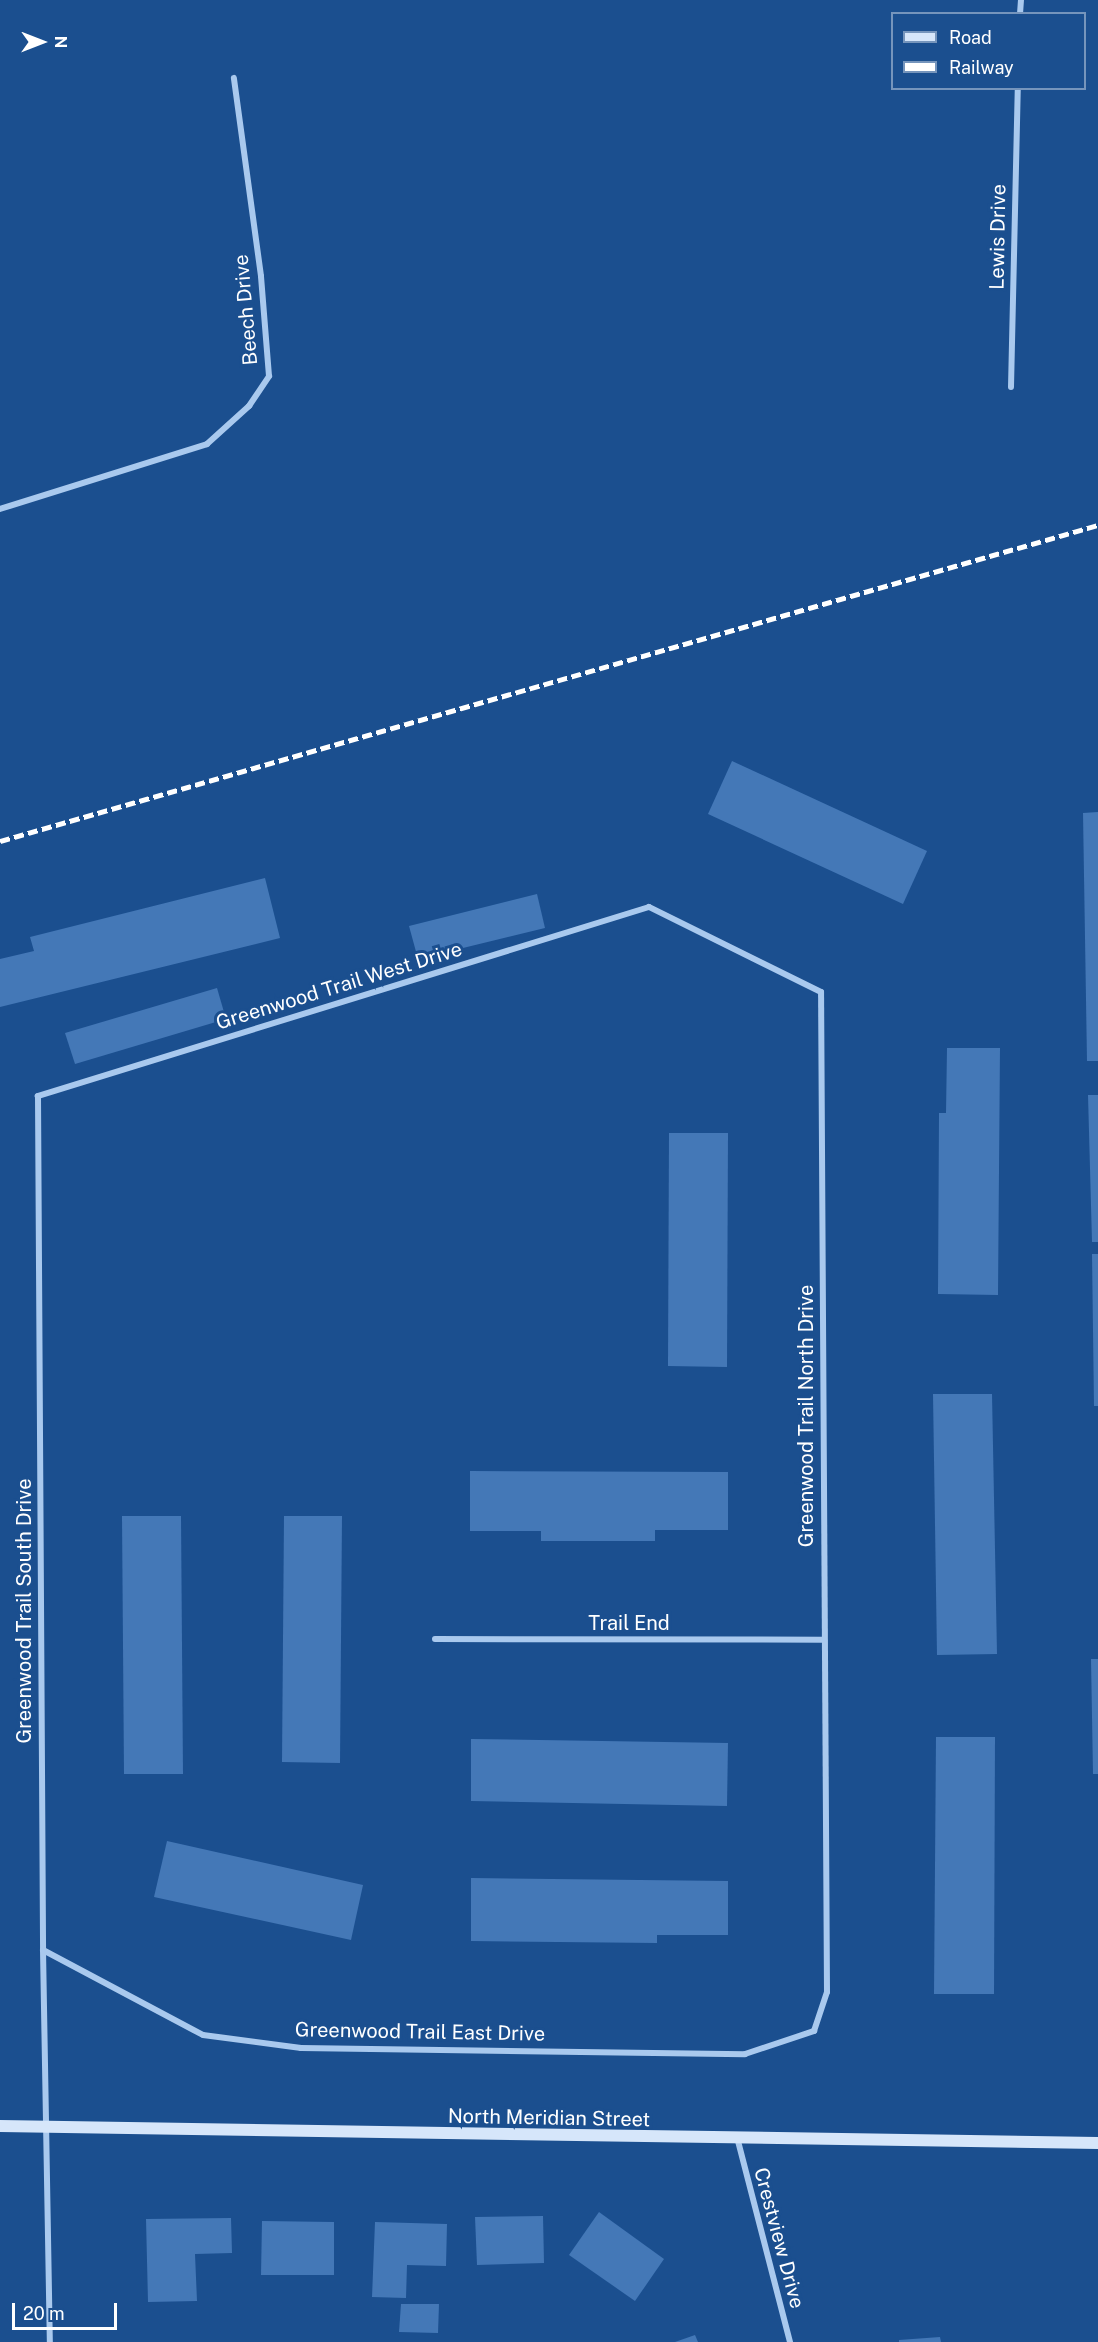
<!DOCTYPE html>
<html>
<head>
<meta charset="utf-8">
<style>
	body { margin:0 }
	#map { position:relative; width:1098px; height:2342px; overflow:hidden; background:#1b4f8f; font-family:"Public Sans",sans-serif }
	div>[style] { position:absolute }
	.building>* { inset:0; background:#4478b7 }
	.street>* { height:6px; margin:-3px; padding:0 3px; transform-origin:3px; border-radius:3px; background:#a9c9ee }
	.secondary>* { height:12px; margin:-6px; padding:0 6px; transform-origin:6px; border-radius:6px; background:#d6e6fa }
	.rail>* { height:4.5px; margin-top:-2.25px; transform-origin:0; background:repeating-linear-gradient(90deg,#fff 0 10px,transparent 0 14.5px) }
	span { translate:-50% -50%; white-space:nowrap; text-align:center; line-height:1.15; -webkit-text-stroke:6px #1b4f8f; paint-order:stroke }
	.street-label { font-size:20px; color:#fff }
	.legend { position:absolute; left:891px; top:12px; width:195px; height:78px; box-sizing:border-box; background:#1b4f8f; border:2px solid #7695bc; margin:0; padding:8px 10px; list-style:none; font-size:18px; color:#fff }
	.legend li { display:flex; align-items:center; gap:12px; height:30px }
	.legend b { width:30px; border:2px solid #7695bc }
	.north { position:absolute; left:12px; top:12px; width:60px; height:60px; -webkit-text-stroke:4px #1b4f8f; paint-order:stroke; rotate:90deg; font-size:16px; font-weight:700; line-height:24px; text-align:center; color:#fff }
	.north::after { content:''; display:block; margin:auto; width:21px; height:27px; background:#fff; clip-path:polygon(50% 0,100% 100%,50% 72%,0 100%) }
	.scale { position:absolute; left:12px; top:2303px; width:105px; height:27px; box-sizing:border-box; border:3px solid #fff; border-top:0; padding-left:8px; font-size:18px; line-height:21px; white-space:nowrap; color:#fff; -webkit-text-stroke:4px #1b4f8f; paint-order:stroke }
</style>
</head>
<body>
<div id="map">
	<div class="building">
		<div style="clip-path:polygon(732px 761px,927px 851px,903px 904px,708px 814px)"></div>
		<div style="clip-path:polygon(1098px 812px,1098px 1061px,1087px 1061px,1083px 813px)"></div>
		<div style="clip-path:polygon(265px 878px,280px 938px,0 1007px,0 959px,34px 951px,30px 937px)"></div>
		<div style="clip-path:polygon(537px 894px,545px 928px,418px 959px,409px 926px)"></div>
		<div style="clip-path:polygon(217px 988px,226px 1019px,75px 1064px,65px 1033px)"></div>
		<div style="clip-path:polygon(947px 1048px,1000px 1048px,998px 1295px,938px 1294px,939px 1113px,946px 1113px)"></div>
		<div style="clip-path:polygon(1088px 1095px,1098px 1095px,1098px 1242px,1092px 1242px)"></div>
		<div style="clip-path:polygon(669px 1133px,728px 1133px,727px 1367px,668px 1366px)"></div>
		<div style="clip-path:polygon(1092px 1254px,1098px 1254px,1098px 1406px,1094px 1406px)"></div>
		<div style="clip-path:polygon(933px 1394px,992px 1394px,997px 1654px,937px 1655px)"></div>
		<div style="clip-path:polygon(470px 1471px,728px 1472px,728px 1530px,655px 1530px,655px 1541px,541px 1541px,541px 1531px,470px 1531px)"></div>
		<div style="clip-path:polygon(122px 1516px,181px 1516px,183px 1774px,124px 1774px)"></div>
		<div style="clip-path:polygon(284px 1516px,342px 1516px,340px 1763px,282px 1762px)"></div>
		<div style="clip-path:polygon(1091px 1659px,1098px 1659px,1098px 1774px,1093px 1774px)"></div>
		<div style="clip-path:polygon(936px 1737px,995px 1737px,994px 1994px,934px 1994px)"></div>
		<div style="clip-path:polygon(471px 1739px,728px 1743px,727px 1806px,471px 1801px)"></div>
		<div style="clip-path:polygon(167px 1841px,363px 1885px,351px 1940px,154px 1897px)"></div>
		<div style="clip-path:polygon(471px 1878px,728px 1881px,728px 1935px,657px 1935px,657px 1943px,471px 1941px)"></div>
		<div style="clip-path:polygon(599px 2212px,664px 2259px,635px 2301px,569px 2255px)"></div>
		<div style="clip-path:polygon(543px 2216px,544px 2263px,477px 2265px,475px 2217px)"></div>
		<div style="clip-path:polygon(231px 2218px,232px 2253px,195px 2254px,197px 2301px,148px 2302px,146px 2219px)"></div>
		<div style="clip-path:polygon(262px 2221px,334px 2222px,334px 2275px,261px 2275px)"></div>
		<div style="clip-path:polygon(375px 2222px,447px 2224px,446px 2266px,407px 2265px,406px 2298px,372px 2297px)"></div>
		<div style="clip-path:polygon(401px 2304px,439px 2304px,438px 2333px,399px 2332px)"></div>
		<div style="clip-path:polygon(695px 2335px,698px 2342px,675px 2342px)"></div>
		<div style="clip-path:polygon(940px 2337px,941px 2342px,899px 2342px,899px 2340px)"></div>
	</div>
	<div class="street">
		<div style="left:1020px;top:14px;width:14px;rotate:-86deg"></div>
		<div style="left:1011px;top:387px;width:299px;rotate:-88.7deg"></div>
		<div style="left:0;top:509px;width:217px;rotate:-17.4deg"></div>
		<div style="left:207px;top:444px;width:57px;rotate:-42.1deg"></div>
		<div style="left:249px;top:406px;width:36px;rotate:-56deg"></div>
		<div style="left:269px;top:376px;width:100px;rotate:-94.6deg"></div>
		<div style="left:261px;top:276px;width:200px;rotate:-97.8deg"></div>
		<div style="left:435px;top:1639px;width:388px;rotate:0.1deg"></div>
		<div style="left:43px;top:1950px;width:181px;rotate:28deg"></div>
		<div style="left:203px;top:2035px;width:99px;rotate:7.6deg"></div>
		<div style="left:301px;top:2048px;width:444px;rotate:0.8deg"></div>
		<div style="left:745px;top:2054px;width:73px;rotate:-18.4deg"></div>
		<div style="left:814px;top:2031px;width:41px;rotate:-71.6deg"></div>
		<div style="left:827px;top:1992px;width:1000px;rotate:-90.34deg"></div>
		<div style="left:821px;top:992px;width:192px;rotate:-153.7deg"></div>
		<div style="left:649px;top:907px;width:640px;rotate:162.81deg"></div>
		<div style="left:38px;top:1096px;width:854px;rotate:89.66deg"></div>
		<div style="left:43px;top:1950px;width:392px;rotate:89deg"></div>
		<div style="left:738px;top:2141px;width:208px;rotate:75.5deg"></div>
	</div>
	<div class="secondary">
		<div style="left:0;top:2126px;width:1098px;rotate:0.89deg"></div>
	</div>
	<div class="rail">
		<div style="left:0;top:841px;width:1143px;rotate:-16.06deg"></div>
	</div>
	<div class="street-label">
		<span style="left:998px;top:237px;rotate:-89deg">Lewis Drive</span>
		<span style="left:246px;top:310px;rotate:-95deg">Beech Drive</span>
		<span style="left:339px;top:986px;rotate:-17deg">Greenwood Trail West Drive</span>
		<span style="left:806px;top:1416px;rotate:-90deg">Greenwood Trail North Drive</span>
		<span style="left:24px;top:1611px;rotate:-90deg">Greenwood Trail South Drive</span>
		<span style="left:629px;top:1623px">Trail End</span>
		<span style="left:420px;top:2032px;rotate:1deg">Greenwood Trail East Drive</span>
		<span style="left:549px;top:2118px;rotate:1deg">North Meridian Street</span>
		<span style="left:779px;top:2238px;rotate:75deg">Crestview Drive</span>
	</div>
	<ul class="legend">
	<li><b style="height:8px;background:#d6e6fa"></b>Road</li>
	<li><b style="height:8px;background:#fff"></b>Railway</li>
	</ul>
	<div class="north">N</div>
	<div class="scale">20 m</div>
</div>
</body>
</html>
